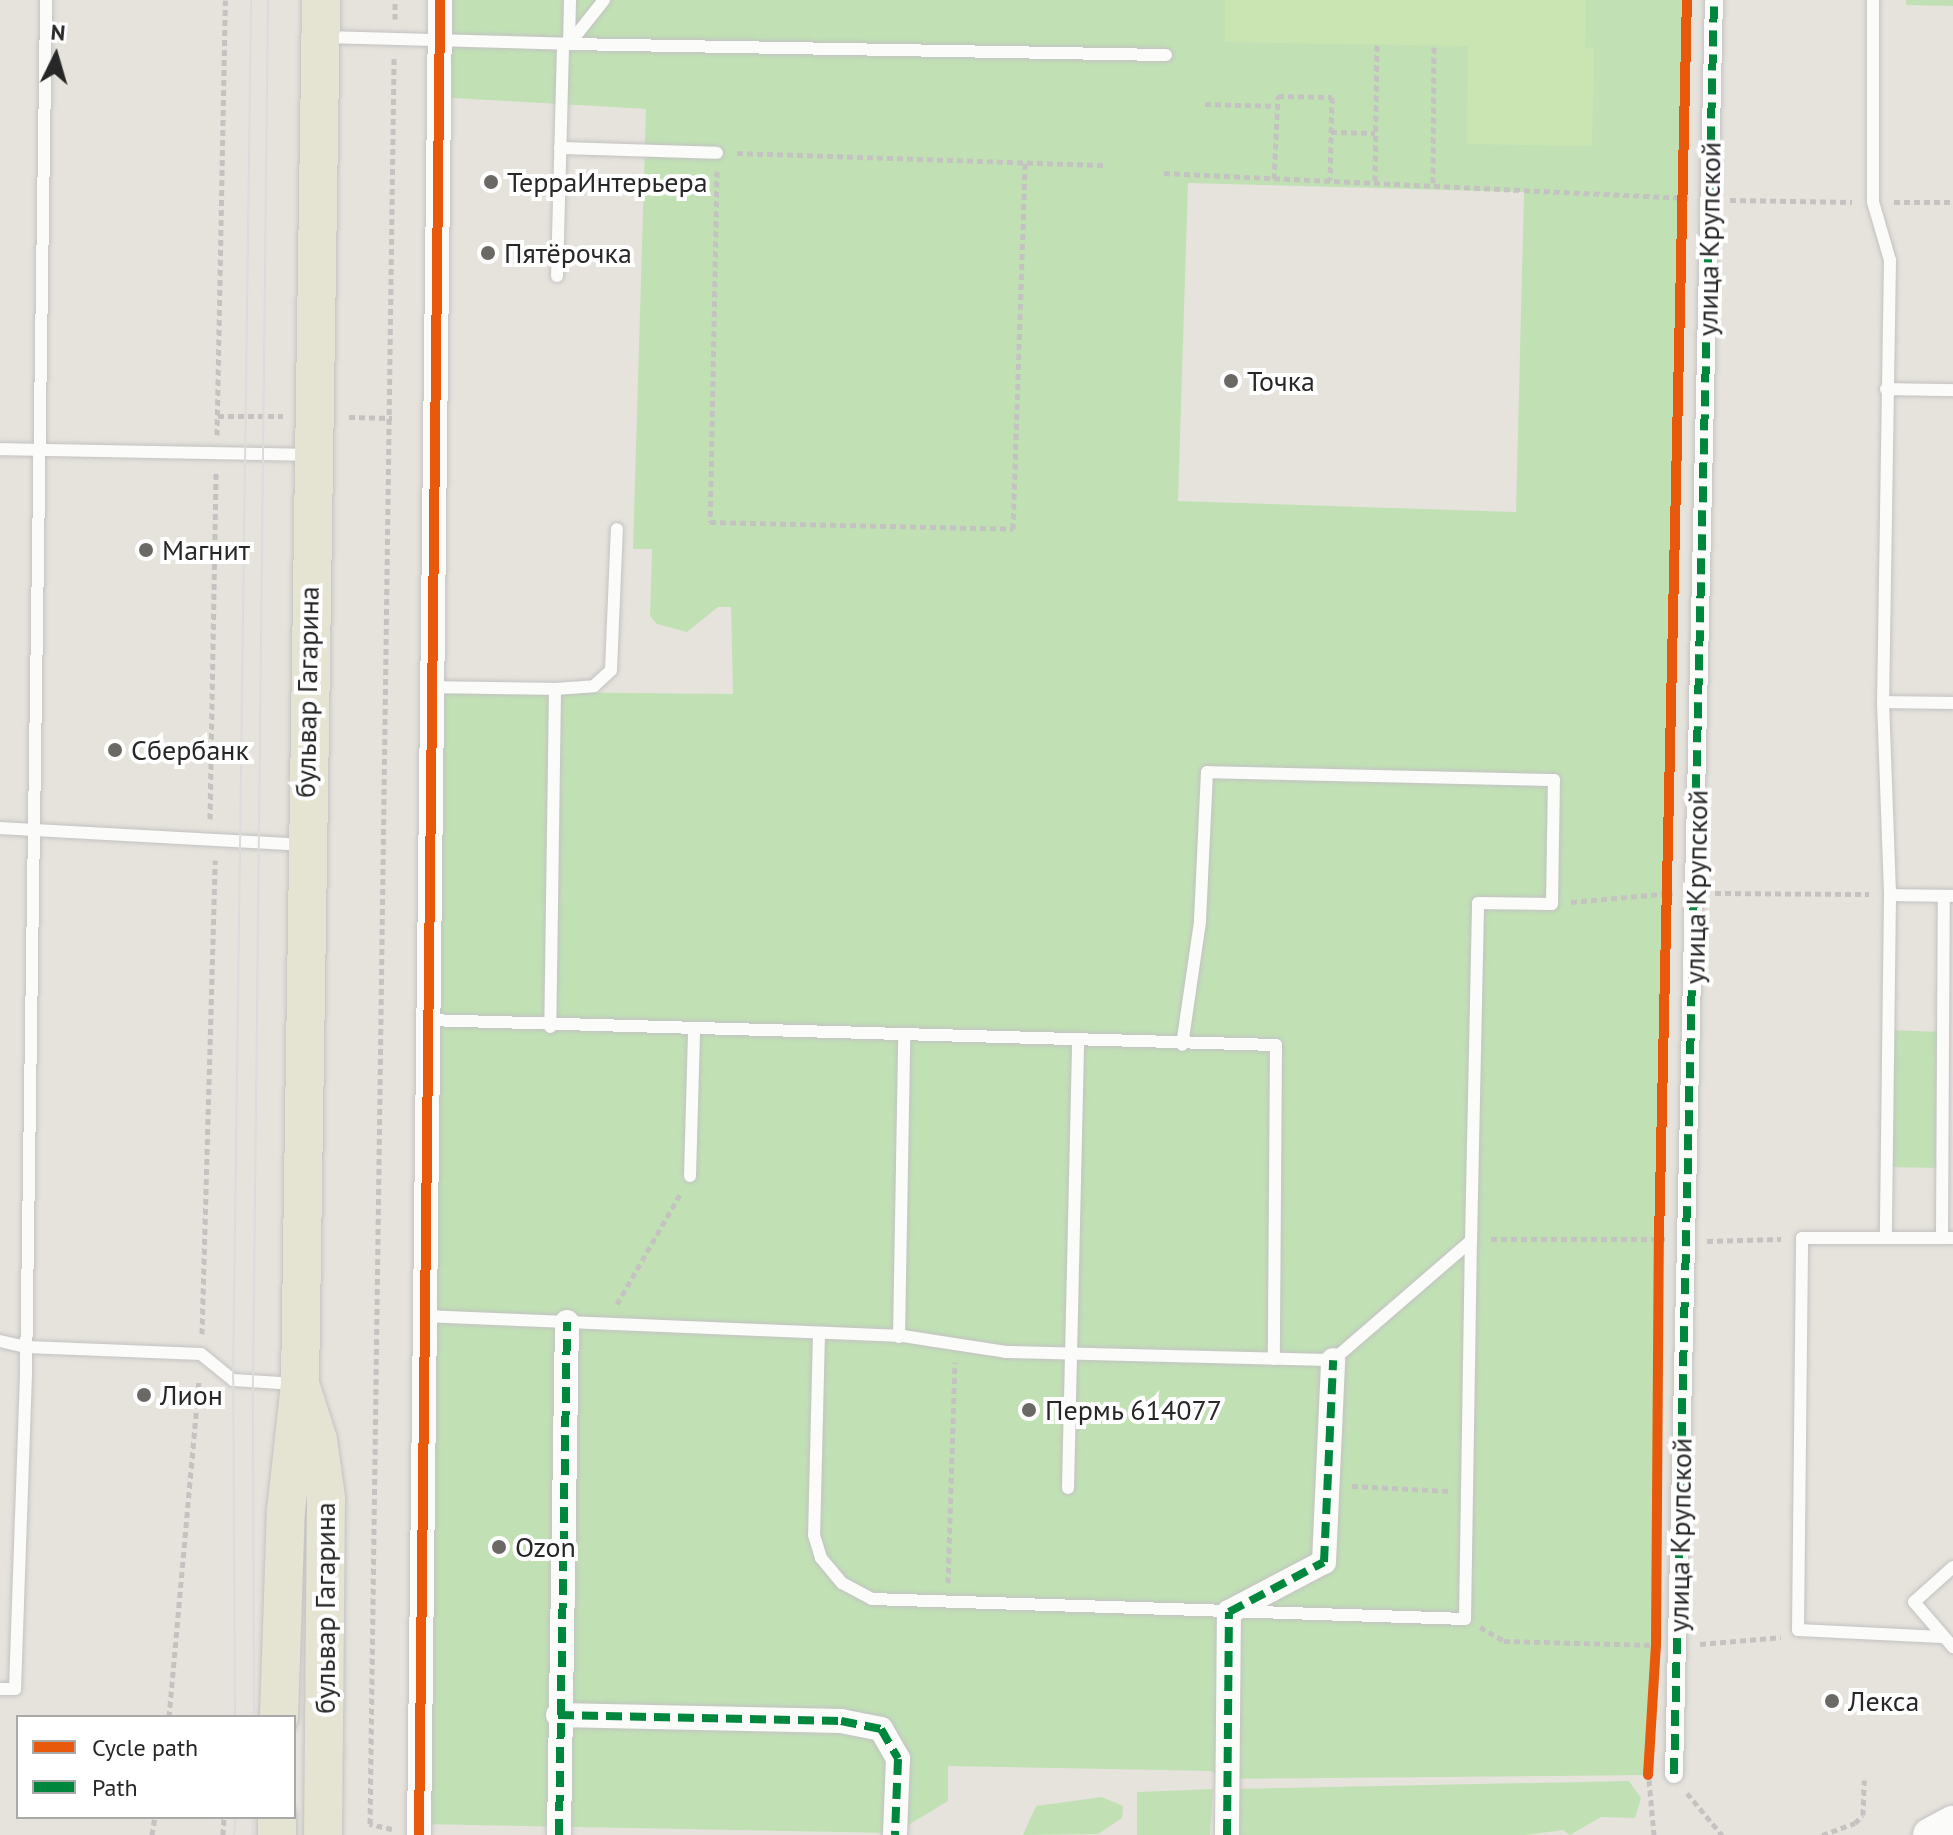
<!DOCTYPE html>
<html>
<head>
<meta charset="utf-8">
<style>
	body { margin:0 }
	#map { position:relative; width:1953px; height:1835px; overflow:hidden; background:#e6e3dc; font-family:"PT Sans",sans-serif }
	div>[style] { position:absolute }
	.green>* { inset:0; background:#c1e1b5 }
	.pitch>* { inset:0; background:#cae5b2 }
	.path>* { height:5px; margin-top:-2.5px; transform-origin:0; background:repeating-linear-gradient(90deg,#c4c3c2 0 6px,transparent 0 10px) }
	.roads { filter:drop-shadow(0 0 2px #c3c2c2) drop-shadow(0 0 2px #c3c2c2) }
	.service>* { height:12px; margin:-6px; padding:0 6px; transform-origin:6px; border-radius:6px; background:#fbfbfa }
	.pedestrian>* { height:18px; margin:-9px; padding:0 9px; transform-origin:9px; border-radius:9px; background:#fbfbfa }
	.minor>* { height:24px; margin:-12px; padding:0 12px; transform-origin:12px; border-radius:12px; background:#fbfbfa }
	.secondary>* { height:34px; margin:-17px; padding:0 17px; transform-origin:17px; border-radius:17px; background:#fbfbfa }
	.primary>* { height:38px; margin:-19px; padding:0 19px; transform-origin:19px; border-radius:19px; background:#e5e3d2 }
	.tram>* { height:2px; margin:-1px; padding:0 1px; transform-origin:1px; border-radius:1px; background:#dcdbdd }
	.quiet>* { height:8px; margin-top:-4px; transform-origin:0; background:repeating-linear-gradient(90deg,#00873e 0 16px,transparent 0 24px) }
	.cycleway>* { height:10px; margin:-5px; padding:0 5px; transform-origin:5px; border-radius:5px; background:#e8590c }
	.dots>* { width:22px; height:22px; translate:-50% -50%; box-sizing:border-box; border:4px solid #fff; border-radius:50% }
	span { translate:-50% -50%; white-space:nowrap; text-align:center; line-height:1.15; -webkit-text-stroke:8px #fff; paint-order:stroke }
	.poi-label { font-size:28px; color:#272727 }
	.left { translate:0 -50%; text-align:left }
	.street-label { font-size:28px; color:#272727 }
	.legend { position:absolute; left:16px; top:1715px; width:280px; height:104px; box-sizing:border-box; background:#fff; border:2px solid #a9a9a9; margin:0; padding:10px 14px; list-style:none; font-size:24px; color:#272727 }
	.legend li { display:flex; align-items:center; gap:16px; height:40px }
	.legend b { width:40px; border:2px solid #a9a9a9 }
	.north { position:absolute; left:16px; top:16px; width:80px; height:80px; -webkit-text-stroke:6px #fff; paint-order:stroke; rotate:5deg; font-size:22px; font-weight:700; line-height:32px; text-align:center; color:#272727 }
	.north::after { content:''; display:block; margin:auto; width:28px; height:36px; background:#272727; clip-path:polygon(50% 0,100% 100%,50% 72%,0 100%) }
</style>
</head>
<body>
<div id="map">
	<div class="green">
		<div style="clip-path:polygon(evenodd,440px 0,1688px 0,1659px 1238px,1656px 1645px,1648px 1775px,1229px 1779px,1211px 1771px,948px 1766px,948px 1801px,895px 1833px,419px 1824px,431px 691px,733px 694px,731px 607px,718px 607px,687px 632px,657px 624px,650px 616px,652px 549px,633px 549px,646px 109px,438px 97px,440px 0,1188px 183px,1524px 192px,1516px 512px,1178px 501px,1188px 183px)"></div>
		<div style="clip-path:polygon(1906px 0,1953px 0,1953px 6px,1906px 5px)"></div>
		<div style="clip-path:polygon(1888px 1030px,1943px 1032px,1942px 1168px,1886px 1167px)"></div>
		<div style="clip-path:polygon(1629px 1781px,1641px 1798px,1635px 1818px,1601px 1817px,1570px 1835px,1563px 1830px,1526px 1835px,1238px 1835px,1239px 1789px)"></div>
		<div style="clip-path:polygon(1213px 1789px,1210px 1835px,1137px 1835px,1137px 1792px)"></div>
		<div style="clip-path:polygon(1102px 1797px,1123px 1806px,1122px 1818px,1098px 1834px,1023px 1835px,1036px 1806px)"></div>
	</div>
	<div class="pitch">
		<div style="clip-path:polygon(1225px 0,1586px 0,1585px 48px,1594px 49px,1592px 146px,1467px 144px,1468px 46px,1225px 42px)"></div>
	</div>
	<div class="path">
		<div style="left:395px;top:19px;width:19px;rotate:-90deg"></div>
		<div style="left:1205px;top:104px;width:72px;rotate:1.6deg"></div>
		<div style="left:1331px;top:132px;width:44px;rotate:1.3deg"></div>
		<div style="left:737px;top:153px;width:370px;rotate:1.9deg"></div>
		<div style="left:717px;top:171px;width:351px;rotate:91.1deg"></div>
		<div style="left:710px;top:522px;width:303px;rotate:1.3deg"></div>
		<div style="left:1013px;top:529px;width:368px;rotate:-88.1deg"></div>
		<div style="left:1164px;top:173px;width:525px;rotate:2.73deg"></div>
		<div style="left:1274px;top:179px;width:83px;rotate:-87.2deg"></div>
		<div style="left:1278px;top:96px;width:54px;rotate:1.1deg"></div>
		<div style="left:1332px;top:97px;width:83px;rotate:91.4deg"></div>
		<div style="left:1375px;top:181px;width:136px;rotate:-89.2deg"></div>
		<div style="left:1433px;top:183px;width:137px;rotate:-89.6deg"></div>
		<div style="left:1730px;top:200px;width:122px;rotate:0.9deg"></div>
		<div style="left:1894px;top:202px;width:59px"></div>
		<div style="left:218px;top:416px;width:65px"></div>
		<div style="left:349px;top:417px;width:43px;rotate:1.3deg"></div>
		<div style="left:217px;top:435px;width:435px;rotate:-88.9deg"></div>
		<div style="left:210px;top:819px;width:346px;rotate:-89deg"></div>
		<div style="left:1715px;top:893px;width:154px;rotate:0.4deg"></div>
		<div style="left:1571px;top:902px;width:102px;rotate:-5deg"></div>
		<div style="left:1491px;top:1239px;width:174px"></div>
		<div style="left:1707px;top:1241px;width:74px;rotate:-1.5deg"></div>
		<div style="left:617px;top:1304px;width:130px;rotate:-60.1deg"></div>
		<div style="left:202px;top:1334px;width:474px;rotate:-88.4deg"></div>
		<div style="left:1352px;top:1486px;width:98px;rotate:2.9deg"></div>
		<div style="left:948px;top:1583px;width:221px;rotate:-88.2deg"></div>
		<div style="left:1480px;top:1627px;width:28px;rotate:30deg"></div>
		<div style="left:1504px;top:1641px;width:150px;rotate:1.5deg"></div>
		<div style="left:1700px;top:1644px;width:81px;rotate:-4.9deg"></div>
		<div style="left:169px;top:1717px;width:339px;rotate:-84.9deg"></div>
		<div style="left:1649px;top:1780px;width:55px;rotate:84.8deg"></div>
		<div style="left:1687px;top:1793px;width:55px;rotate:50.2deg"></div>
		<div style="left:392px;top:1829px;width:23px;rotate:-167deg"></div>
		<div style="left:370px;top:1824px;width:1767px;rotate:-89.22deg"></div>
		<div style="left:152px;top:1835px;width:18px;rotate:-81deg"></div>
		<div style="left:223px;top:1835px;width:18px;rotate:-87deg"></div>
		<div style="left:1822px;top:1835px;width:35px;rotate:-20deg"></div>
		<div style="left:1855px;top:1823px;width:11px;rotate:-45deg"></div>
		<div style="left:1863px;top:1815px;width:35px;rotate:-88deg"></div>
	</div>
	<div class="roads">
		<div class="service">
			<div style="left:1873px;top:0;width:202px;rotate:90deg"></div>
			<div style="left:1873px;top:202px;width:60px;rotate:73.7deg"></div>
			<div style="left:1890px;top:260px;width:442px;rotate:90.9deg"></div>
			<div style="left:1883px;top:702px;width:193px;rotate:87.9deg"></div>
			<div style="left:1890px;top:895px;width:341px;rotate:90.7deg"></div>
			<div style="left:325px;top:37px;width:244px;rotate:1.6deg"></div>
			<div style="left:569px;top:44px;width:44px;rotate:-88.7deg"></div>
			<div style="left:569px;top:44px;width:597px;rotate:1.06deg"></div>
			<div style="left:569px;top:44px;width:56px;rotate:-51.5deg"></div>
			<div style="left:560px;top:148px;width:157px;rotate:1.8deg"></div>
			<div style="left:557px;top:276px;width:232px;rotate:-88.5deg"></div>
			<div style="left:1886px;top:389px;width:67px;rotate:0.9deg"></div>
			<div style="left:0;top:449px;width:309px;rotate:1.1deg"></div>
			<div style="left:431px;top:687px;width:124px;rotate:0.9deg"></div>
			<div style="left:555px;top:689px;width:338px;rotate:90.8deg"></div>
			<div style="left:555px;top:689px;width:39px;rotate:-4deg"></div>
			<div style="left:594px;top:686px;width:23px;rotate:-43deg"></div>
			<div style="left:611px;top:670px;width:141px;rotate:-87.6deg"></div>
			<div style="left:1883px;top:702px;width:70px;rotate:0.8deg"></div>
			<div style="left:0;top:828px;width:305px;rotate:3.2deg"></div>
			<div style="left:1890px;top:895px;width:63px;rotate:0.9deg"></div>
			<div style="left:427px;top:1020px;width:849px;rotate:1.69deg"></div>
			<div style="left:1276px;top:1045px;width:314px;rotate:90.4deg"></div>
			<div style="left:690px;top:1176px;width:145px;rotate:-88.4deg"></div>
			<div style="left:1942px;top:1238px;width:342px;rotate:-89.7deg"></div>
			<div style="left:423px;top:1316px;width:480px;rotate:2.4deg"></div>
			<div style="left:903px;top:1336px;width:104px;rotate:8.8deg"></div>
			<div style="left:1006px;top:1352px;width:327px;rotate:1.4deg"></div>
			<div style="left:1333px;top:1360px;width:182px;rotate:-40.8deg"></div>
			<div style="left:1471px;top:1241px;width:338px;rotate:-88.8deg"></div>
			<div style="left:1478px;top:903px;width:74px;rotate:0.8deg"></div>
			<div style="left:1552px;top:904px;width:124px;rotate:-89.1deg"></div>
			<div style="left:1554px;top:780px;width:347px;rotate:-178.7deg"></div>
			<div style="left:1207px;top:772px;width:150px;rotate:92.7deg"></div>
			<div style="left:1200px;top:922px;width:124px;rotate:98.3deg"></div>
			<div style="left:819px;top:1333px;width:202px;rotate:91.4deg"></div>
			<div style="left:814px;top:1535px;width:24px;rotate:73deg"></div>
			<div style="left:821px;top:1558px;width:33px;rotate:50deg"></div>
			<div style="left:842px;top:1583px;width:34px;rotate:28deg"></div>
			<div style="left:872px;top:1599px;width:593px;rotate:1.93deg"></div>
			<div style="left:1465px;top:1619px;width:378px;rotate:-89.1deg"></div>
			<div style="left:899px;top:1337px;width:300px;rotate:-89deg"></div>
			<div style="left:0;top:1341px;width:28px;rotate:13deg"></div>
			<div style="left:27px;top:1347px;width:174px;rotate:2.3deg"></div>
			<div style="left:201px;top:1354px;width:41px;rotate:39.1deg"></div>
			<div style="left:233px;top:1380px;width:63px;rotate:3.6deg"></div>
			<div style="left:1068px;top:1488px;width:445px;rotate:-88.7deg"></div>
			<div style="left:1953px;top:1567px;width:52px;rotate:138.1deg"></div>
			<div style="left:1914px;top:1602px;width:60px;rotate:49.1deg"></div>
			<div style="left:1942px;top:1637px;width:144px;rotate:-177.2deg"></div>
			<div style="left:1798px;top:1630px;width:392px;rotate:-89.4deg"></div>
			<div style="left:1802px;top:1238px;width:151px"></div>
			<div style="left:0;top:1689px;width:15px"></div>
			<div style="left:15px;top:1689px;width:317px;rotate:-88deg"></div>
			<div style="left:26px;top:1372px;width:1372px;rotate:-89.16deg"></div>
		</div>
		<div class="pedestrian">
			<div style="left:1674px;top:1774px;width:1774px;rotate:-88.71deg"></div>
		</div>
		<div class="minor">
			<div style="left:558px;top:1715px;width:283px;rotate:1.2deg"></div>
			<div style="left:841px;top:1721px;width:41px;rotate:11.3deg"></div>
			<div style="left:881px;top:1729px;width:34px;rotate:60deg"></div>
			<div style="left:898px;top:1759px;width:76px;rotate:92.3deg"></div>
			<div style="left:419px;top:1835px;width:1835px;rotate:-89.34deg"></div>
			<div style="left:559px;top:1835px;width:513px;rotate:-89.11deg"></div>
			<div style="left:1227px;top:1835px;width:223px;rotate:-89.5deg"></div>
			<div style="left:1229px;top:1612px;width:107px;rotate:-27.8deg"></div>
			<div style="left:1324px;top:1562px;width:202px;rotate:-87.4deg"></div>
		</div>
		<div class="secondary">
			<div style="left:1930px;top:1835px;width:26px;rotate:-28deg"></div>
		</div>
		<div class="primary">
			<div style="left:302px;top:1390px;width:52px;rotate:72.3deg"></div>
			<div style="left:318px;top:1440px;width:59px;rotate:82.1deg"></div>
			<div style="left:326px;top:1498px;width:337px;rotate:90.5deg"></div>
			<div style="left:279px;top:1717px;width:206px;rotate:-88.1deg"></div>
			<div style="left:286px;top:1511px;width:128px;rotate:-83.7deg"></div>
			<div style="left:300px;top:1384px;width:1384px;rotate:-89.13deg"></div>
			<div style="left:277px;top:1835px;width:18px;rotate:-90deg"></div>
		</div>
	</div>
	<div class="tram">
		<div style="left:235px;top:1717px;width:337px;rotate:-90.3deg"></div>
		<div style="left:233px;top:1380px;width:1380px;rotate:-89.25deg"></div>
		<div style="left:254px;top:1717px;width:336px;rotate:-90.2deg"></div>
		<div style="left:253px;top:1381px;width:1381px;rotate:-89.38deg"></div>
		<div style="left:234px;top:1835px;width:18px;rotate:-84deg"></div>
		<div style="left:253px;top:1835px;width:18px;rotate:-90deg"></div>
	</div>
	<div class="quiet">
		<div style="left:558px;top:1715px;width:283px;rotate:1.2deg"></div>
		<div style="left:841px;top:1721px;width:41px;rotate:11.3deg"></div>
		<div style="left:881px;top:1729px;width:34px;rotate:60deg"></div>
		<div style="left:898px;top:1759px;width:76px;rotate:92.3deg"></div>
		<div style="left:1674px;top:1774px;width:1774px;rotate:-88.71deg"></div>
		<div style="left:559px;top:1835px;width:513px;rotate:-89.11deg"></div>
		<div style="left:1227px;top:1835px;width:223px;rotate:-89.5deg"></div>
		<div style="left:1229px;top:1612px;width:107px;rotate:-27.8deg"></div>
		<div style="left:1324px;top:1562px;width:202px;rotate:-87.4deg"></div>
	</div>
	<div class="cycleway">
		<div style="left:1648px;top:1775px;width:130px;rotate:-86.5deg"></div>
		<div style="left:1656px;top:1645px;width:406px;rotate:-89.6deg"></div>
		<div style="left:1659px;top:1239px;width:1239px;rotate:-88.71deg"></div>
		<div style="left:419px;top:1835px;width:1835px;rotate:-89.34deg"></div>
	</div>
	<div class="dots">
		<div style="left:491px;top:182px;background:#6a6966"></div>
		<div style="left:488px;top:253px;background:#6a6966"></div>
		<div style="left:1231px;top:381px;background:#6a6966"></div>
		<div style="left:146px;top:550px;background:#6a6966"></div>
		<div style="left:115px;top:750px;background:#6a6966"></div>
		<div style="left:144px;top:1395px;background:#6a6966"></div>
		<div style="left:1029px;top:1410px;background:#6a6966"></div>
		<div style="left:499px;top:1547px;background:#6a6966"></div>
		<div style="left:1832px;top:1701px;background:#6a6966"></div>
	</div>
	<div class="poi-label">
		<span class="left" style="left:507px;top:182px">ТерраИнтерьера</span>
		<span class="left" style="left:504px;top:253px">Пятёрочка</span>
		<span class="left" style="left:1247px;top:381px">Точка</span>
		<span class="left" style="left:162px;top:550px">Магнит</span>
		<span class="left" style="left:131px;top:750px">Сбербанк</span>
		<span class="left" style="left:160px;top:1395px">Лион</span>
		<span class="left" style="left:1045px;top:1410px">Пермь 614077</span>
		<span class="left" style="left:515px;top:1547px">Ozon</span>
		<span class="left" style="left:1848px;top:1701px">Лекса</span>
	</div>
	<div class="street-label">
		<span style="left:1709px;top:239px;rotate:-89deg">улица Крупской</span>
		<span style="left:307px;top:692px;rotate:-89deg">бульвар Гагарина</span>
		<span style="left:1696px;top:887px;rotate:-89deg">улица Крупской</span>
		<span style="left:1680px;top:1535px;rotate:-89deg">улица Крупской</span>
		<span style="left:325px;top:1608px;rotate:-90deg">бульвар Гагарина</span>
	</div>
	<ul class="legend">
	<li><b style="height:10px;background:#e8590c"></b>Cycle path</li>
	<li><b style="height:10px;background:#00873e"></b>Path</li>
	</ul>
	<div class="north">N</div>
</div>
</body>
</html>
